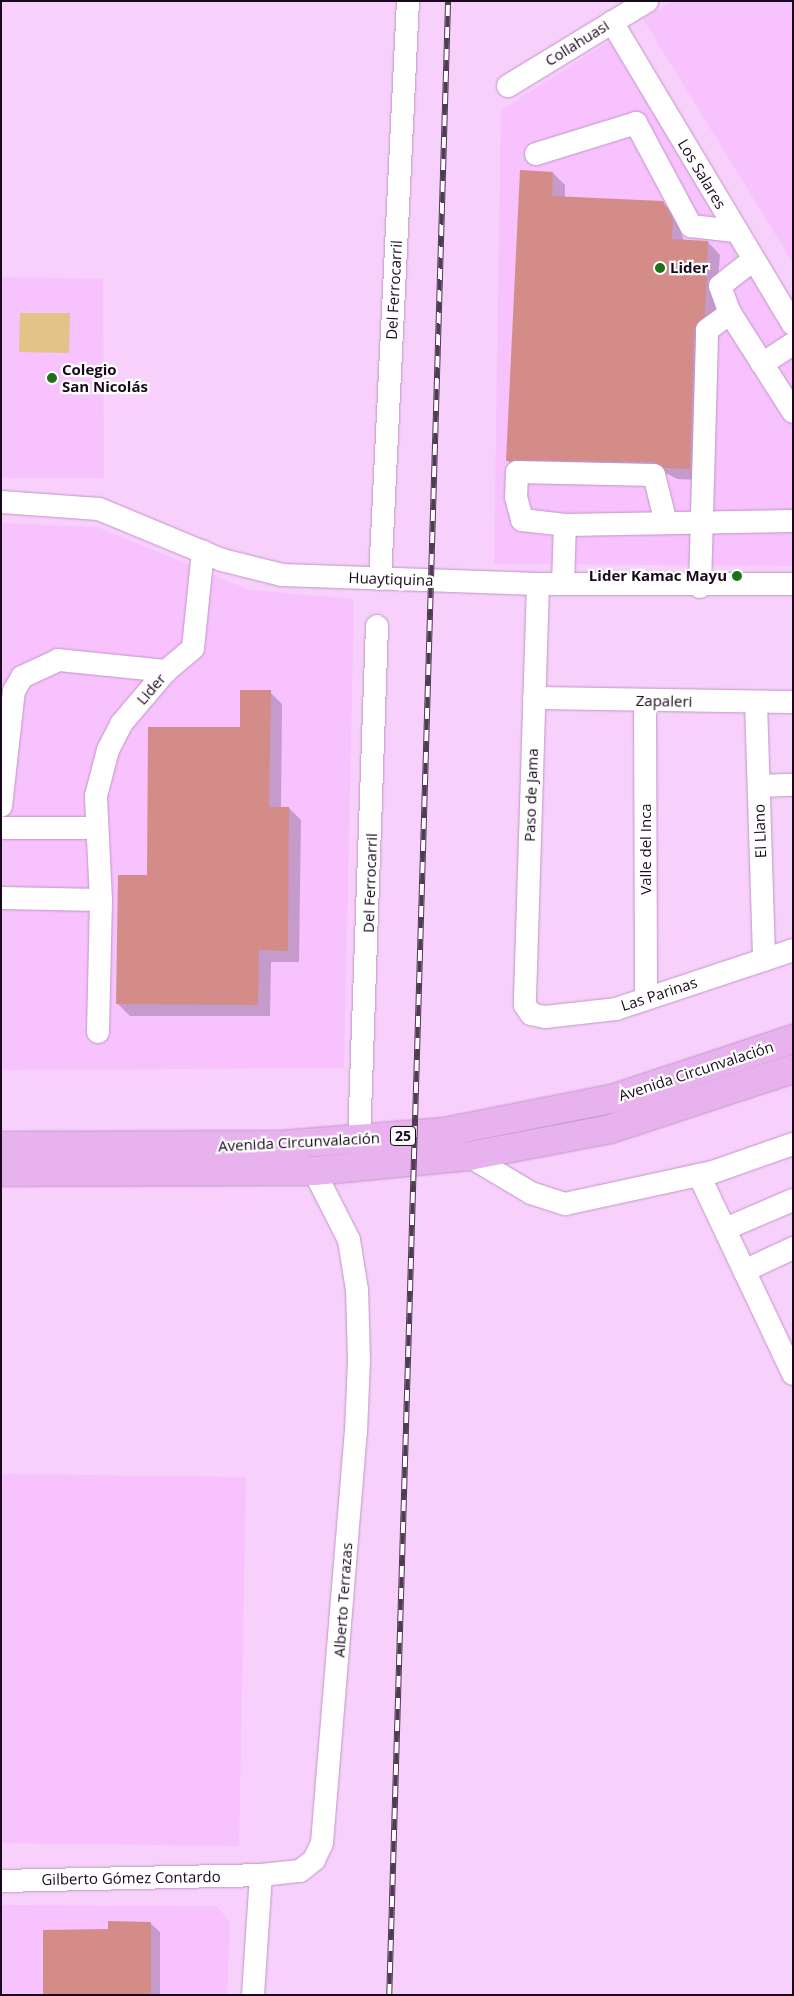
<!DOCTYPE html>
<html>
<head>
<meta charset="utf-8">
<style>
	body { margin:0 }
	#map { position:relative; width:794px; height:1996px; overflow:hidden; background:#f7d0fb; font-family:"Open Sans",sans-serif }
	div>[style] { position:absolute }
	.built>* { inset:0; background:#f7c2fe }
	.green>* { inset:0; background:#e3c388 }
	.shadow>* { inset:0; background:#0003 }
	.building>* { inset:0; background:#d48c89 }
	.roads { filter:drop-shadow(0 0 1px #c295c8) drop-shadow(0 0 1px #c295c8) }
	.minor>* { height:22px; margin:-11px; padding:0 11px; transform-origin:11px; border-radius:11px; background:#fff }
	.highway>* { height:28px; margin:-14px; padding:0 14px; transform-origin:14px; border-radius:14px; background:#e7b2ee }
	.rail>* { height:5.5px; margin-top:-2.75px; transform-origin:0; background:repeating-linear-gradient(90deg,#fff 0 11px,#513b54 0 22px); box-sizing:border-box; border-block:1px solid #513b54 }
	.dots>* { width:14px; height:14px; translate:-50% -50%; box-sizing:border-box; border:2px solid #fff; border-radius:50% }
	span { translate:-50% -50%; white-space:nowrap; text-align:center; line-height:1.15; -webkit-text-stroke:4.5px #fff; paint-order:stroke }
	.shield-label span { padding:1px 4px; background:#fff; border:1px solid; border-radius:4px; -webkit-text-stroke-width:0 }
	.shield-label { font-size:14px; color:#19091c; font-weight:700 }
	.street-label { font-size:15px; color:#19091c }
	.poi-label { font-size:15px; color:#19091c; font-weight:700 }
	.left { translate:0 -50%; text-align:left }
	.right { translate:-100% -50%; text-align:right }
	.frame { position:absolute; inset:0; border:2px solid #19091c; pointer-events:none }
</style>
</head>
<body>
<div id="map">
	<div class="built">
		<div style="clip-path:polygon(672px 1px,793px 1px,793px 263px,643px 19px)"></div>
		<div style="clip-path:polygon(616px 37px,793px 336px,793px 566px,494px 564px,501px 110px)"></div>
		<div style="clip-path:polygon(1px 277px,103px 279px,104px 478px,1px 478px)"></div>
		<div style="clip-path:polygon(1px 523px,97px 527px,250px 590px,354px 599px,344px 1068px,1px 1070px)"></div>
		<div style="clip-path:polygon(1px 1474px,246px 1477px,239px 1846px,1px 1843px)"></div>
		<div style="clip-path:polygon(1px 1905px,217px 1906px,230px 1923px,227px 1995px,1px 1995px)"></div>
	</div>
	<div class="green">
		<div style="clip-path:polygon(20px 313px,70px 313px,69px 353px,19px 352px)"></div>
	</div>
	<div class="shadow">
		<div style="clip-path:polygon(553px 173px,565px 185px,565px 198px,662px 202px,675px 215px,684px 241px,708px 242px,720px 255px,702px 480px,677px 479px,668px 474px,520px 473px,508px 461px)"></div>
		<div style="clip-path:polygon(270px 692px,282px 704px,281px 808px,289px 808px,301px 820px,299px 962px,271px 962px,270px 1016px,130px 1016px,118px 1004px,148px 876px,241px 729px)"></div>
		<div style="clip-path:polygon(150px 1923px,160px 1932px,160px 1995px,44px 1995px,109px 1930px)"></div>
	</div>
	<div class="building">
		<div style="clip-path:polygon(520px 170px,553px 172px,552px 196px,663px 201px,673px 220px,672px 239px,708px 241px,705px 316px,694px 330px,690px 469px,664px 468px,654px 462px,506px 461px)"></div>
		<div style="clip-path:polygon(240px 690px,271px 690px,269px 807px,289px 807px,288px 951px,259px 950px,258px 1005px,116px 1004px,118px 875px,147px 875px,148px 727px,240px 727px)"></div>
		<div style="clip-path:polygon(108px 1921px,151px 1922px,151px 1995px,43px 1995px,43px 1930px,108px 1929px)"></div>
	</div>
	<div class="roads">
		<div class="minor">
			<div style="left:612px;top:22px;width:352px;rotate:59.1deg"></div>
			<div style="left:508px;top:86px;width:163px;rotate:-31.4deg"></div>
			<div style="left:536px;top:154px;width:105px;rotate:-17.2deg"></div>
			<div style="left:636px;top:123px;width:117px;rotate:61.9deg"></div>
			<div style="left:691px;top:226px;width:44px;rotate:6.5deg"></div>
			<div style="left:753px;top:260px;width:42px;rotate:141.8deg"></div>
			<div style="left:720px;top:286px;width:29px;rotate:70deg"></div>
			<div style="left:730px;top:313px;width:117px;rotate:57.5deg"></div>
			<div style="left:762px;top:364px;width:37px;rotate:-33deg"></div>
			<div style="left:1px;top:502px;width:98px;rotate:4.1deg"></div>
			<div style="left:99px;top:509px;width:133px;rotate:22.5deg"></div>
			<div style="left:222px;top:560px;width:62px;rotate:14deg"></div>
			<div style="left:282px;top:575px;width:256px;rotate:2deg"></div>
			<div style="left:538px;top:584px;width:255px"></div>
			<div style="left:666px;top:523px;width:49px;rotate:-104deg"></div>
			<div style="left:654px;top:475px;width:137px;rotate:-178.7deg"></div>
			<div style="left:517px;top:472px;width:25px;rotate:92deg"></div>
			<div style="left:516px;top:497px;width:24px;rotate:75deg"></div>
			<div style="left:522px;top:520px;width:43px;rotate:6.6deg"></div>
			<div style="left:565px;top:525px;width:228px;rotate:-1deg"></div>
			<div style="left:380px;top:579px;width:579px;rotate:-87.23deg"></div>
			<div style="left:538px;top:584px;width:421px;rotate:91.8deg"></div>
			<div style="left:525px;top:1005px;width:11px;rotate:56deg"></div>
			<div style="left:531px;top:1014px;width:14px;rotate:12deg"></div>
			<div style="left:545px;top:1017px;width:71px;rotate:-6.4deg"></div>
			<div style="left:616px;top:1009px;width:187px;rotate:-18.4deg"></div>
			<div style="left:563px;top:584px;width:59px;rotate:-88.1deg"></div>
			<div style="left:700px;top:587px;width:257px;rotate:-88.4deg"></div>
			<div style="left:707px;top:330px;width:29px;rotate:-36deg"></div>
			<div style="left:534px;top:698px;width:259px;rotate:0.9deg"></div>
			<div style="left:645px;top:700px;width:298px;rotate:89.8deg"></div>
			<div style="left:756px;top:702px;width:258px;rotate:88.2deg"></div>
			<div style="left:759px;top:786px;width:34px;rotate:-2deg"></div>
			<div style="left:1px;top:806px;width:116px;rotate:-83.6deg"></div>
			<div style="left:14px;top:691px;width:16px;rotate:-60deg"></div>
			<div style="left:22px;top:677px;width:40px;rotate:-25deg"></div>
			<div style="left:58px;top:660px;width:109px;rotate:5.8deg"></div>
			<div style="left:1px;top:828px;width:96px"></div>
			<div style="left:1px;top:898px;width:100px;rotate:1.1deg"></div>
			<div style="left:98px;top:1032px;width:132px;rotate:-88.7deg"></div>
			<div style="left:101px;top:900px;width:104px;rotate:-92.8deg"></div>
			<div style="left:96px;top:796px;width:48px;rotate:-75.4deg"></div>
			<div style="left:108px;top:750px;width:29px;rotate:-63deg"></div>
			<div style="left:121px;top:724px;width:70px;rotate:-49.7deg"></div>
			<div style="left:166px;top:671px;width:35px;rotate:-40deg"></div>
			<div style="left:193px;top:648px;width:97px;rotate:-84.1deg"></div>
			<div style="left:359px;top:1141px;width:515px;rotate:-88deg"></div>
			<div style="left:469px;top:1156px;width:72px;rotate:30.8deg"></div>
			<div style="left:531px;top:1193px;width:36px;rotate:18deg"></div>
			<div style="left:565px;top:1204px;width:151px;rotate:-12.2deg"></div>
			<div style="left:713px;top:1172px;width:85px;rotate:-19.3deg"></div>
			<div style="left:699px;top:1175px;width:220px;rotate:64.7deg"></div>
			<div style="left:725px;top:1229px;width:74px;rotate:-23.1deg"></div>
			<div style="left:744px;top:1271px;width:54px;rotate:-25.1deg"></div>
			<div style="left:1px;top:1881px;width:260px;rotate:-1.3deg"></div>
			<div style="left:253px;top:1995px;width:120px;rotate:-86.2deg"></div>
			<div style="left:261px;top:1875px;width:39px;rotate:-6deg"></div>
			<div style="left:300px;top:1871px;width:18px;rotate:-38deg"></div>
			<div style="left:314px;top:1860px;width:19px;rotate:-65deg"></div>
			<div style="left:322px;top:1843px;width:412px;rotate:-85.3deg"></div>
			<div style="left:356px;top:1432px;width:72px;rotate:-87.6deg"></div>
			<div style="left:359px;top:1360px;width:70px;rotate:-91.6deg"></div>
			<div style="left:357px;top:1290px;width:51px;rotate:-99.1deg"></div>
			<div style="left:349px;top:1240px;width:77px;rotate:-116.9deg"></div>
		</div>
		<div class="highway">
			<div style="left:1px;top:1146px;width:279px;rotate:-0.2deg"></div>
			<div style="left:280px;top:1145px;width:165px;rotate:-4.5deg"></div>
			<div style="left:444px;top:1132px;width:174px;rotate:-11.2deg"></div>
			<div style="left:615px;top:1098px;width:188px;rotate:-18.3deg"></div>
			<div style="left:1px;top:1172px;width:313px;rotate:-0.2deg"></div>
			<div style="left:314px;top:1171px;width:156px;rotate:-5.5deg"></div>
			<div style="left:469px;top:1156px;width:144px;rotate:-10.8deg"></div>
			<div style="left:610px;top:1129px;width:193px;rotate:-18.2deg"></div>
		</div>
	</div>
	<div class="rail">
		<div style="left:389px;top:1995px;width:1995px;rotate:-88.31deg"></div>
	</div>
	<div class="dots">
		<div style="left:660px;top:268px;background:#1d711a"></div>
		<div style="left:52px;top:378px;background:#1d711a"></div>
		<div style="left:737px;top:576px;background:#1d711a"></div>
	</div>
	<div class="shield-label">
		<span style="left:403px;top:1136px">25</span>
	</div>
	<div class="street-label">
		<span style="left:577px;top:43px;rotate:-32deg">Collahuasi</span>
		<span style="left:702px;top:174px;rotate:59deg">Los Salares</span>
		<span style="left:394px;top:290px;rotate:-87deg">Del Ferrocarril</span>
		<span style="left:391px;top:579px;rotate:2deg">Huaytiquina</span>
		<span style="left:151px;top:689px;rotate:-49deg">Lider</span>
		<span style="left:664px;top:701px;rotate:1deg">Zapaleri</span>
		<span style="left:531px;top:795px;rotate:-88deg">Paso de Jama</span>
		<span style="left:760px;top:831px;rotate:-92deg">El Llano</span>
		<span style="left:646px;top:849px;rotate:-90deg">Valle del Inca</span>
		<span style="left:370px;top:883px;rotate:-88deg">Del Ferrocarril</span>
		<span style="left:659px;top:994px;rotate:-18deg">Las Parinas</span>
		<span style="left:696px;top:1071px;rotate:-18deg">Avenida Circunvalación</span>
		<span style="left:299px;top:1142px;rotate:-3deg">Avenida Circunvalación</span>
		<span style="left:343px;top:1600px;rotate:-86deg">Alberto Terrazas</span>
		<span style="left:131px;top:1878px;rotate:-1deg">Gilberto Gómez Contardo</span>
	</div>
	<div class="poi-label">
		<span class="left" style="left:670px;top:268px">Lider</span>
		<span class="left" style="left:62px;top:378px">Colegio<br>San Nicolás</span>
		<span class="right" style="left:727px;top:576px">Lider Kamac Mayu</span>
	</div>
	<div class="frame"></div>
</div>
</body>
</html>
